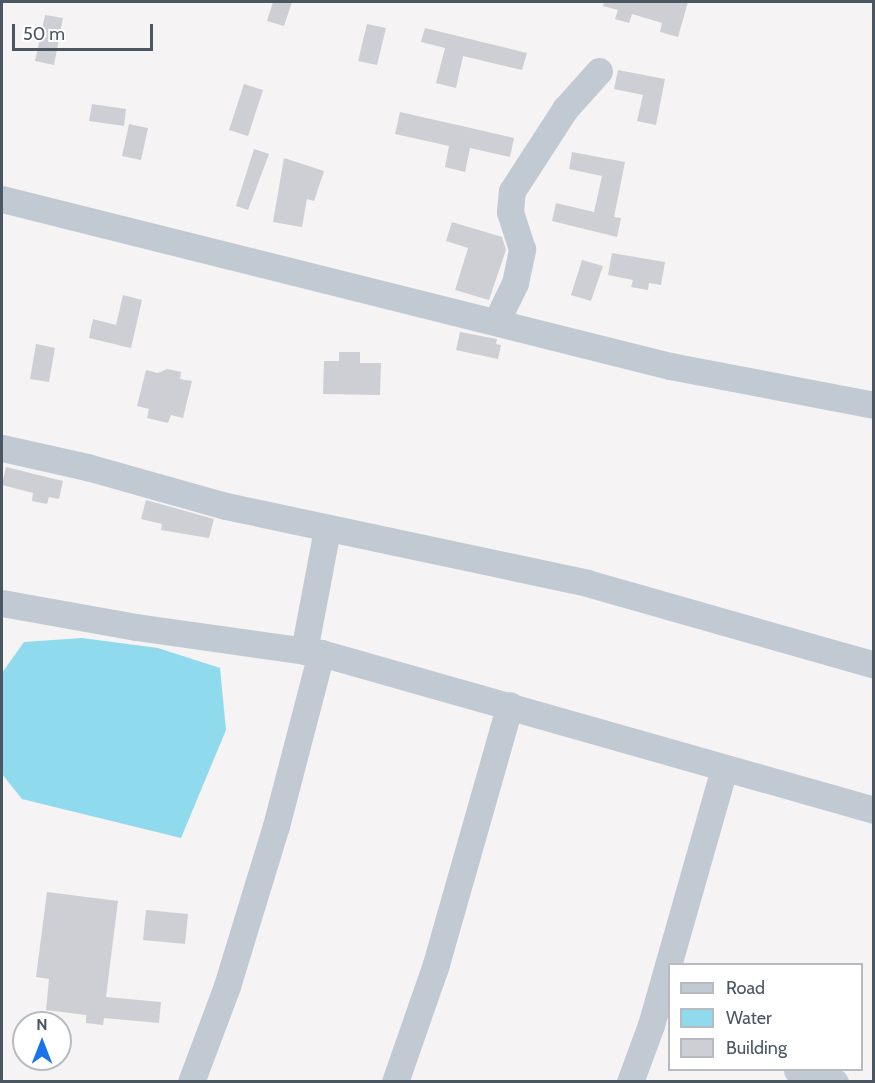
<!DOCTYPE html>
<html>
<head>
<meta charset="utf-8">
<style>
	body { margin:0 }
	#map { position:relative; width:875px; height:1083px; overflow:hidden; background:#f5f3f3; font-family:Cabin,sans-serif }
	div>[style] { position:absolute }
	.water>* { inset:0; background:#90daee }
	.building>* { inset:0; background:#cdcfd5 }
	.minor>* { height:27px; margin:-13.5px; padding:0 13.5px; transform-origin:13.5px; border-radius:13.5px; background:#c1cad2 }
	span { translate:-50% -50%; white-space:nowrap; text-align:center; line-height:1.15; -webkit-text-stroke:5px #fff; paint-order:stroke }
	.frame { position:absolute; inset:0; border:3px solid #4a5661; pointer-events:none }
	.legend { position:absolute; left:668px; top:963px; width:195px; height:108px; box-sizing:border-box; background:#fff; border:2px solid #b7bbc0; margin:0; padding:8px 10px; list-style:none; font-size:18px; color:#4a5661 }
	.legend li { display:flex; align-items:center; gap:12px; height:30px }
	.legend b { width:30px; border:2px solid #b7bbc0 }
	.north { position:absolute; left:12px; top:1011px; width:60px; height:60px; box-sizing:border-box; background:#fff; border:2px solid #b7bbc0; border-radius:50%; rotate:0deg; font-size:16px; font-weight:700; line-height:24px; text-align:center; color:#4a5661 }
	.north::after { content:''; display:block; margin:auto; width:21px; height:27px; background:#1a73e8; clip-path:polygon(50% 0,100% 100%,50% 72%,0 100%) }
	.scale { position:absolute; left:12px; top:24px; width:141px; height:27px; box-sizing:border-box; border:3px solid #4a5661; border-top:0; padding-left:8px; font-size:18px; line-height:21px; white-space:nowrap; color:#4a5661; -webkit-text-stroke:4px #fff; paint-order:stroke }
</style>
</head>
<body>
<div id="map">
	<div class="water">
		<div style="clip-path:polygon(82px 638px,158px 648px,220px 668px,226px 730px,181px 838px,22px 799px,2px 774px,2px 673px,24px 642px)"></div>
	</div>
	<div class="building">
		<div style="clip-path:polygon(273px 2px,292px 2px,284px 26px,267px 21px)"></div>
		<div style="clip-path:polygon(604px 2px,688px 2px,678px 37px,660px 32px,662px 23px,632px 14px,629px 23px,615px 19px,618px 10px,603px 6px)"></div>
		<div style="clip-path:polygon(45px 15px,63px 18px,54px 65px,35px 61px)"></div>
		<div style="clip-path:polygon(367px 24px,386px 28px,377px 65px,358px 61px)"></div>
		<div style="clip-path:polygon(425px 28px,527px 53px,522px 70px,463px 56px,456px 88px,436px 83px,445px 48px,421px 42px)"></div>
		<div style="clip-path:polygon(618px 70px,665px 79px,656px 125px,637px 121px,643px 95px,614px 89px)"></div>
		<div style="clip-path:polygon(244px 84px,263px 90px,248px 136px,229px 130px)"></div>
		<div style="clip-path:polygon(92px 104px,126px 109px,124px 126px,89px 121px)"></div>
		<div style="clip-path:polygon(400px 112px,514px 138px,510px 157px,470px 148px,465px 172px,445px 167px,449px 146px,395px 134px)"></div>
		<div style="clip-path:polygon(129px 124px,148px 128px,141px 160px,122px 156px)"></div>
		<div style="clip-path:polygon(254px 149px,269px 154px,248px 210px,236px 206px)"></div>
		<div style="clip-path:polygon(572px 152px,625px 162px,614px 217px,621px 218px,617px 237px,552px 221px,556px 203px,594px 212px,602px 176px,569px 169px)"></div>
		<div style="clip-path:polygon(284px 158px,324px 171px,314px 201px,307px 199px,302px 227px,273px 222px)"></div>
		<div style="clip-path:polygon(452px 222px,502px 237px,506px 250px,489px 300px,455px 290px,468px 248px,446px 241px)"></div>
		<div style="clip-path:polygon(612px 253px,665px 262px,661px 285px,649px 283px,648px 290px,631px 287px,633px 280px,608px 275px)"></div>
		<div style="clip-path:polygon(582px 260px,603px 266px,591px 301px,571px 295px)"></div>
		<div style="clip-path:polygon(123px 295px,142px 300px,131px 348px,89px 338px,93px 319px,116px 325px)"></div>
		<div style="clip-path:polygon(460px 332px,497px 339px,496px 344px,501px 345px,498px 359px,456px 350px)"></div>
		<div style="clip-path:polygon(36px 344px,55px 348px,49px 382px,30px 379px)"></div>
		<div style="clip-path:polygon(339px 352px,360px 352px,360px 363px,381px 363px,380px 395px,323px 394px,324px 361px,339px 361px)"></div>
		<div style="clip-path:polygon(167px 369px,181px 372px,180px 379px,192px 381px,183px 418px,171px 415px,168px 423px,147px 418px,149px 409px,137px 406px,146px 370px,158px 373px)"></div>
		<div style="clip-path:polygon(6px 467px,63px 481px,59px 499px,49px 497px,47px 504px,32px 501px,33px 493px,2px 485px)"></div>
		<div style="clip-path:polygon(146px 500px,214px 519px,209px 538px,161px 530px,162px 524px,141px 519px)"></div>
		<div style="clip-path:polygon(47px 892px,118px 901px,106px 997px,161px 1002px,159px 1023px,104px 1018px,103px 1025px,86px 1023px,86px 1015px,46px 1010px,49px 979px,36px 977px)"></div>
		<div style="clip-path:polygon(146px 910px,188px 914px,185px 944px,143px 940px)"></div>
	</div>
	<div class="minor">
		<div style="left:2px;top:199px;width:689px;rotate:14.04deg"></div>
		<div style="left:670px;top:366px;width:208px;rotate:10.8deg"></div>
		<div style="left:496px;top:322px;width:43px;rotate:-64deg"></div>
		<div style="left:515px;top:283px;width:35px;rotate:-78deg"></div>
		<div style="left:522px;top:249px;width:39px;rotate:-108deg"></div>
		<div style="left:510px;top:212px;width:21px;rotate:-85deg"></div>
		<div style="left:512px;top:191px;width:98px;rotate:-57.1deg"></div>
		<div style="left:565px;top:109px;width:51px;rotate:-48.2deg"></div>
		<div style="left:2px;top:448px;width:87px;rotate:12.6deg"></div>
		<div style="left:87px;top:467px;width:144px;rotate:15.7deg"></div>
		<div style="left:226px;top:506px;width:369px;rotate:12deg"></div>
		<div style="left:587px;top:583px;width:298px;rotate:15.9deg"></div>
		<div style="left:2px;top:603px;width:136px;rotate:10.2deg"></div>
		<div style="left:136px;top:627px;width:187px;rotate:8deg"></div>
		<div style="left:321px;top:653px;width:575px;rotate:15.85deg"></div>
		<div style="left:304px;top:651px;width:124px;rotate:-79.3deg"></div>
		<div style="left:797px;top:1070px;width:40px;rotate:18deg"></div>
		<div style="left:191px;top:1082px;width:103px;rotate:-69.4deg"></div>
		<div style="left:227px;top:986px;width:167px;rotate:-73deg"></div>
		<div style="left:276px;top:826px;width:179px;rotate:-75.4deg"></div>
		<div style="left:395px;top:1082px;width:125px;rotate:-70.8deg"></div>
		<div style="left:436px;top:964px;width:269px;rotate:-74.1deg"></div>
		<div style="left:630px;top:1082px;width:61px;rotate:-69.8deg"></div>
		<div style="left:651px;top:1025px;width:267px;rotate:-74.1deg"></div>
	</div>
	<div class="frame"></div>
	<ul class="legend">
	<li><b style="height:8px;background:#c1cad2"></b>Road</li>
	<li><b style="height:16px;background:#90daee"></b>Water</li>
	<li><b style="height:16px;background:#cdcfd5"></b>Building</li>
	</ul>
	<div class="north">N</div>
	<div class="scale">50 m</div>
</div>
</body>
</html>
